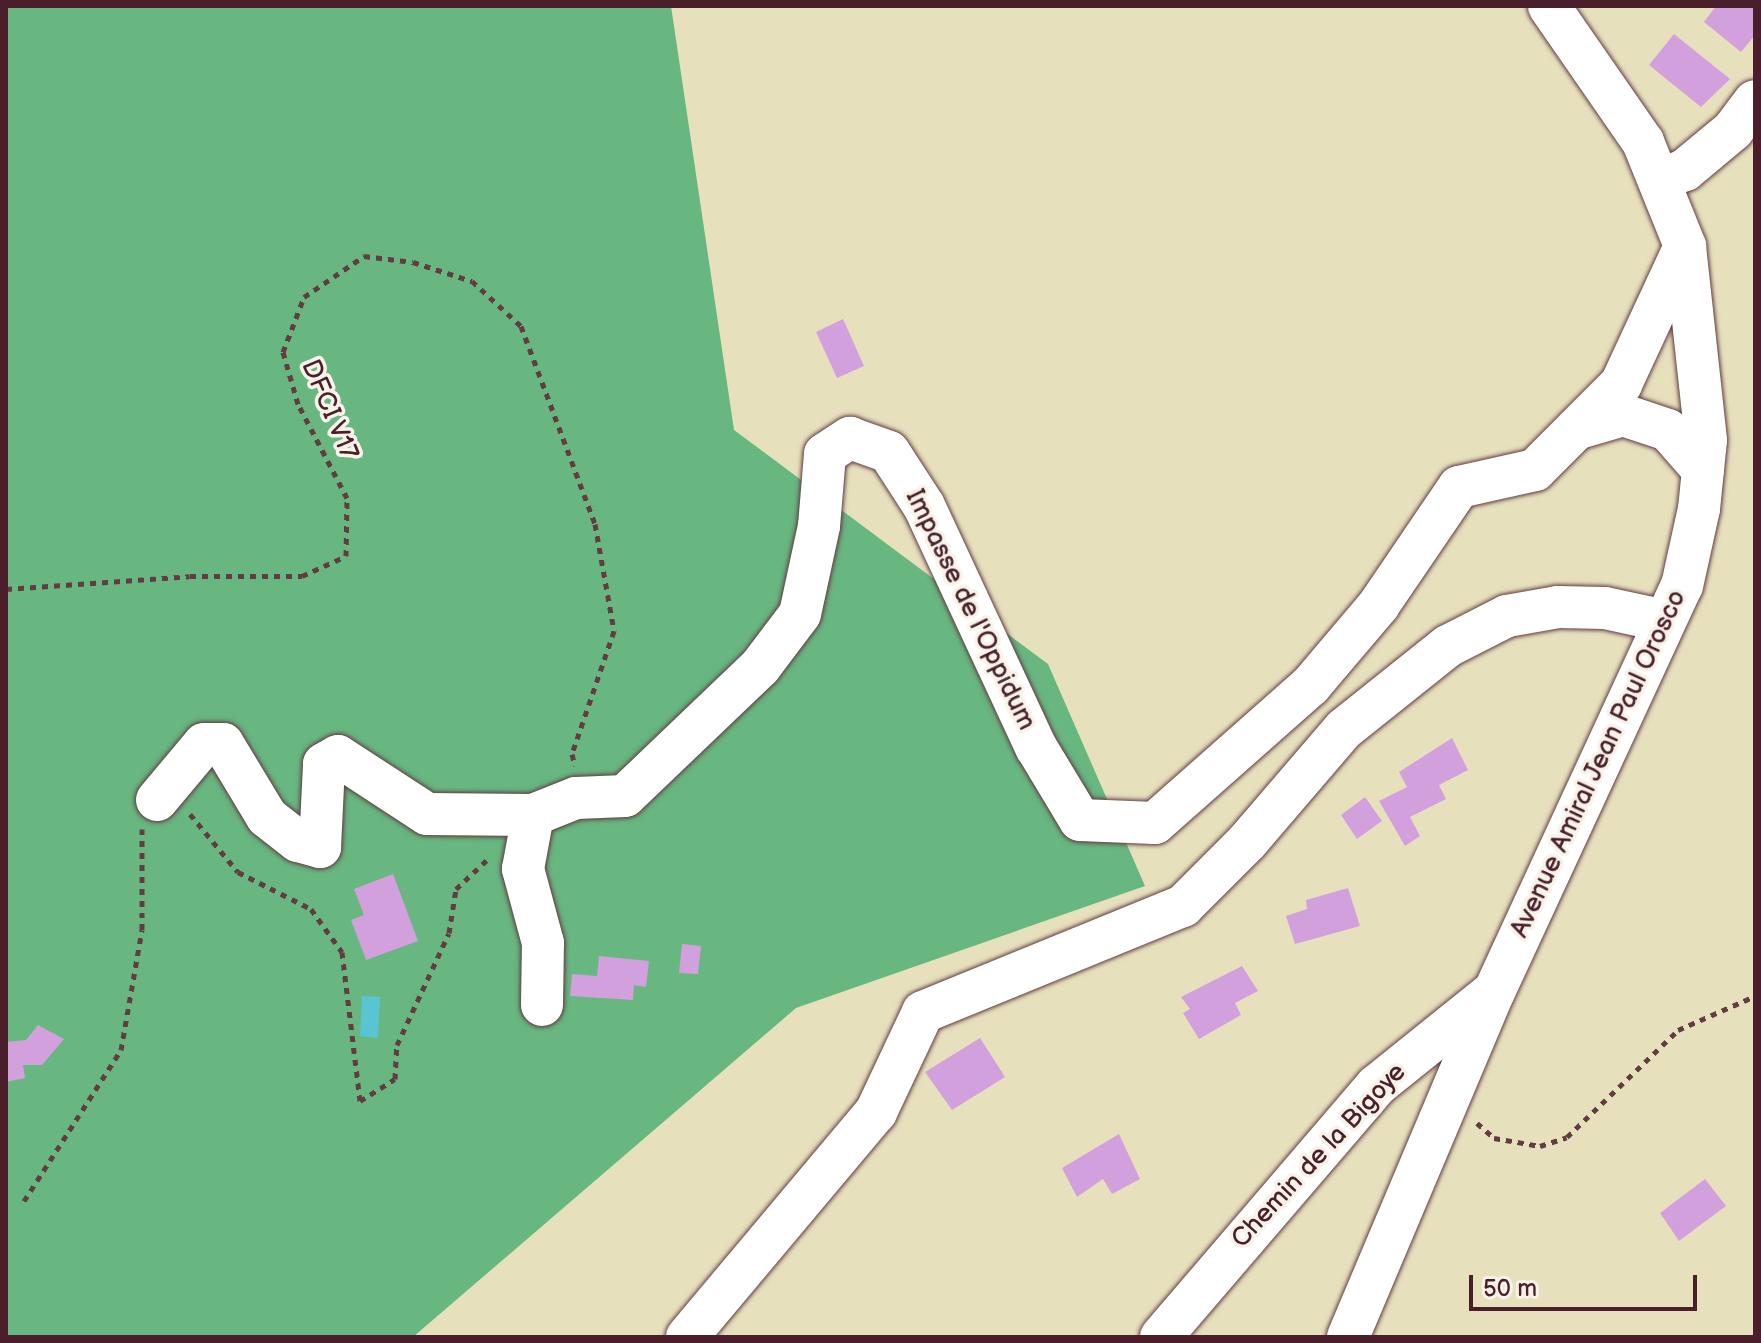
<!DOCTYPE html>
<html>
<head>
<meta charset="utf-8">
<style>
	body { margin:0 }
	#map { position:relative; width:1761px; height:1343px; overflow:hidden; background:#e7e0bd; font-family:"Balsamiq Sans",sans-serif }
	div>[style] { position:absolute }
	.forest>* { inset:0; background:#68b680 }
	.water>* { inset:0; background:#59c4d4 }
	.building>* { inset:0; background:#d3a0de }
	.path>* { height:5px; margin-top:-2.5px; transform-origin:0; background:repeating-linear-gradient(90deg,#623c41 0 6px,transparent 0 12px) }
	.roads { filter:drop-shadow(0 0 2px #623c41) drop-shadow(0 0 2px #623c41) }
	.minor>* { height:42px; margin:-21px; padding:0 21px; transform-origin:21px; border-radius:21px; background:#fff }
	span { translate:-50% -50%; white-space:nowrap; text-align:center; line-height:1.15; -webkit-text-stroke:7px #f7f3e8; paint-order:stroke }
	.street-label { font-size:26px; color:#4a1f2b }
	.frame { position:absolute; inset:0; border:8px solid #4a1f2b; pointer-events:none }
	.scale { position:absolute; left:1469px; top:1275px; width:228px; height:36px; box-sizing:border-box; border:4px solid #4a1f2b; border-top:0; padding-left:10px; font-size:24px; line-height:28px; white-space:nowrap; color:#4a1f2b; -webkit-text-stroke:6px #f7f3e8; paint-order:stroke }
</style>
</head>
<body>
<div id="map">
	<div class="forest">
		<div style="clip-path:polygon(6px 6px,671px 6px,734px 430px,1048px 664px,1145px 886px,796px 1008px,413px 1337px,6px 1337px)"></div>
	</div>
	<div class="water">
		<div style="clip-path:polygon(362px 996px,380px 997px,378px 1038px,360px 1036px)"></div>
	</div>
	<div class="building">
		<div style="clip-path:polygon(1716px 6px,1755px 6px,1755px 35px,1741px 52px,1704px 22px)"></div>
		<div style="clip-path:polygon(1674px 34px,1730px 79px,1701px 107px,1649px 65px)"></div>
		<div style="clip-path:polygon(843px 319px,864px 366px,837px 378px,816px 332px)"></div>
		<div style="clip-path:polygon(1452px 738px,1468px 770px,1439px 785px,1446px 799px,1410px 817px,1420px 836px,1405px 846px,1379px 801px,1407px 787px,1399px 772px)"></div>
		<div style="clip-path:polygon(1365px 797px,1382px 821px,1357px 839px,1341px 815px)"></div>
		<div style="clip-path:polygon(393px 874px,418px 941px,366px 960px,351px 920px,364px 915px,354px 889px)"></div>
		<div style="clip-path:polygon(1348px 888px,1360px 926px,1295px 944px,1286px 916px,1307px 909px,1306px 900px)"></div>
		<div style="clip-path:polygon(682px 944px,701px 946px,698px 974px,679px 973px)"></div>
		<div style="clip-path:polygon(599px 956px,649px 961px,646px 987px,634px 985px,633px 1000px,570px 996px,572px 974px,597px 976px)"></div>
		<div style="clip-path:polygon(1242px 966px,1258px 991px,1235px 1003px,1241px 1015px,1199px 1039px,1183px 1013px,1190px 1009px,1181px 997px)"></div>
		<div style="clip-path:polygon(38px 1025px,64px 1039px,42px 1065px,23px 1065px,25px 1078px,6px 1082px,6px 1042px,26px 1040px)"></div>
		<div style="clip-path:polygon(980px 1038px,1005px 1077px,952px 1110px,925px 1072px)"></div>
		<div style="clip-path:polygon(1119px 1134px,1140px 1179px,1112px 1194px,1103px 1179px,1077px 1197px,1062px 1168px)"></div>
		<div style="clip-path:polygon(1705px 1179px,1726px 1206px,1679px 1241px,1660px 1213px)"></div>
	</div>
	<div class="path">
		<div style="left:6px;top:589px;width:184px;rotate:-4deg"></div>
		<div style="left:190px;top:576px;width:112px"></div>
		<div style="left:302px;top:576px;width:48px;rotate:-24.4deg"></div>
		<div style="left:346px;top:556px;width:58px;rotate:-89deg"></div>
		<div style="left:347px;top:498px;width:106px;rotate:-117.5deg"></div>
		<div style="left:298px;top:404px;width:54px;rotate:-106.1deg"></div>
		<div style="left:283px;top:352px;width:59px;rotate:-69.1deg"></div>
		<div style="left:304px;top:297px;width:73px;rotate:-34.3deg"></div>
		<div style="left:364px;top:256px;width:49px;rotate:7deg"></div>
		<div style="left:413px;top:262px;width:62px;rotate:17.9deg"></div>
		<div style="left:472px;top:281px;width:67px;rotate:42.6deg"></div>
		<div style="left:521px;top:326px;width:211px;rotate:69.5deg"></div>
		<div style="left:595px;top:524px;width:109px;rotate:79.9deg"></div>
		<div style="left:614px;top:631px;width:130px;rotate:108.9deg"></div>
		<div style="left:572px;top:754px;width:12px;rotate:76deg"></div>
		<div style="left:190px;top:814px;width:75px;rotate:50.4deg"></div>
		<div style="left:238px;top:872px;width:82px;rotate:26.9deg"></div>
		<div style="left:311px;top:909px;width:53px;rotate:54.2deg"></div>
		<div style="left:342px;top:952px;width:150px;rotate:83.1deg"></div>
		<div style="left:360px;top:1101px;width:41px;rotate:-32.2deg"></div>
		<div style="left:395px;top:1079px;width:34px;rotate:-87deg"></div>
		<div style="left:397px;top:1045px;width:123px;rotate:-65.1deg"></div>
		<div style="left:449px;top:933px;width:45px;rotate:-81deg"></div>
		<div style="left:456px;top:889px;width:45px;rotate:-43.2deg"></div>
		<div style="left:1477px;top:1123px;width:23px;rotate:41deg"></div>
		<div style="left:1494px;top:1138px;width:47px;rotate:9.9deg"></div>
		<div style="left:1540px;top:1146px;width:28px;rotate:-18deg"></div>
		<div style="left:1567px;top:1137px;width:154px;rotate:-43.9deg"></div>
		<div style="left:1678px;top:1030px;width:84px;rotate:-23.8deg"></div>
		<div style="left:24px;top:1201px;width:179px;rotate:-57.3deg"></div>
		<div style="left:121px;top:1050px;width:122px;rotate:-80.1deg"></div>
		<div style="left:142px;top:930px;width:101px;rotate:-90deg"></div>
	</div>
	<div class="roads">
		<div class="minor">
			<div style="left:1659px;top:180px;width:28px;rotate:-21deg"></div>
			<div style="left:1685px;top:170px;width:62px;rotate:-39.8deg"></div>
			<div style="left:1733px;top:130px;width:36px;rotate:-53deg"></div>
			<div style="left:1576px;top:429px;width:49px;rotate:-16.6deg"></div>
			<div style="left:1623px;top:415px;width:47px;rotate:18.4deg"></div>
			<div style="left:1668px;top:430px;width:53px;rotate:48.8deg"></div>
			<div style="left:157px;top:800px;width:73px;rotate:-50deg"></div>
			<div style="left:204px;top:744px;width:19px"></div>
			<div style="left:223px;top:744px;width:85px;rotate:58.9deg"></div>
			<div style="left:267px;top:817px;width:39px;rotate:38deg"></div>
			<div style="left:298px;top:841px;width:23px;rotate:15deg"></div>
			<div style="left:320px;top:847px;width:83px;rotate:-87.2deg"></div>
			<div style="left:324px;top:764px;width:16px;rotate:-30deg"></div>
			<div style="left:338px;top:756px;width:106px;rotate:33.1deg"></div>
			<div style="left:427px;top:814px;width:106px;rotate:0.5deg"></div>
			<div style="left:542px;top:1005px;width:62px;rotate:-89.1deg"></div>
			<div style="left:543px;top:943px;width:77px;rotate:-105.1deg"></div>
			<div style="left:523px;top:869px;width:55px;rotate:-79.5deg"></div>
			<div style="left:533px;top:815px;width:46px;rotate:-21.6deg"></div>
			<div style="left:576px;top:798px;width:49px;rotate:-2.3deg"></div>
			<div style="left:625px;top:796px;width:187px;rotate:-43.7deg"></div>
			<div style="left:760px;top:667px;width:66px;rotate:-53deg"></div>
			<div style="left:800px;top:614px;width:90px;rotate:-77.8deg"></div>
			<div style="left:819px;top:526px;width:72px;rotate:-85.2deg"></div>
			<div style="left:825px;top:454px;width:30px;rotate:-33deg"></div>
			<div style="left:850px;top:438px;width:41px;rotate:19.7deg"></div>
			<div style="left:889px;top:452px;width:64px;rotate:57.1deg"></div>
			<div style="left:924px;top:506px;width:266px;rotate:65.1deg"></div>
			<div style="left:1036px;top:747px;width:85px;rotate:58.9deg"></div>
			<div style="left:1080px;top:820px;width:75px;rotate:2.3deg"></div>
			<div style="left:1155px;top:823px;width:208px;rotate:-41.5deg"></div>
			<div style="left:1311px;top:685px;width:104px;rotate:-49.7deg"></div>
			<div style="left:1378px;top:606px;width:144px;rotate:-55.8deg"></div>
			<div style="left:1459px;top:487px;width:78px;rotate:-12.6deg"></div>
			<div style="left:1535px;top:470px;width:122px;rotate:-45deg"></div>
			<div style="left:1621px;top:384px;width:152px;rotate:-65.1deg"></div>
			<div style="left:687px;top:1337px;width:294px;rotate:-50deg"></div>
			<div style="left:876px;top:1112px;width:110px;rotate:-64.8deg"></div>
			<div style="left:923px;top:1012px;width:281px;rotate:-22.2deg"></div>
			<div style="left:1183px;top:906px;width:91px;rotate:-45deg"></div>
			<div style="left:1247px;top:842px;width:149px;rotate:-49.4deg"></div>
			<div style="left:1344px;top:729px;width:133px;rotate:-38.6deg"></div>
			<div style="left:1448px;top:646px;width:66px;rotate:-27deg"></div>
			<div style="left:1507px;top:616px;width:52px;rotate:-10deg"></div>
			<div style="left:1558px;top:607px;width:47px;rotate:1.2deg"></div>
			<div style="left:1605px;top:608px;width:61px;rotate:12.2deg"></div>
			<div style="left:1161px;top:1337px;width:330px;rotate:-49.4deg"></div>
			<div style="left:1376px;top:1086px;width:150px;rotate:-38.8deg"></div>
			<div style="left:1348px;top:1337px;width:375px;rotate:-67.1deg"></div>
			<div style="left:1494px;top:992px;width:447px;rotate:-65.2deg"></div>
			<div style="left:1682px;top:586px;width:79px;rotate:-77.6deg"></div>
			<div style="left:1699px;top:509px;width:69px;rotate:-84.2deg"></div>
			<div style="left:1706px;top:440px;width:195px;rotate:-96.2deg"></div>
			<div style="left:1685px;top:246px;width:112px;rotate:-112deg"></div>
			<div style="left:1643px;top:142px;width:165px;rotate:-124.7deg"></div>
		</div>
	</div>
	<div class="street-label">
		<span style="left:329px;top:410px;rotate:67deg">DFCI V17</span>
		<span style="left:970px;top:610px;rotate:64deg">Impasse de l'Oppidum</span>
		<span style="left:1599px;top:764px;rotate:-65deg">Avenue Amiral Jean Paul Orosco</span>
		<span style="left:1319px;top:1156px;rotate:-47deg">Chemin de la Bigoye</span>
	</div>
	<div class="frame"></div>
	<div class="scale">50 m</div>
</div>
</body>
</html>
